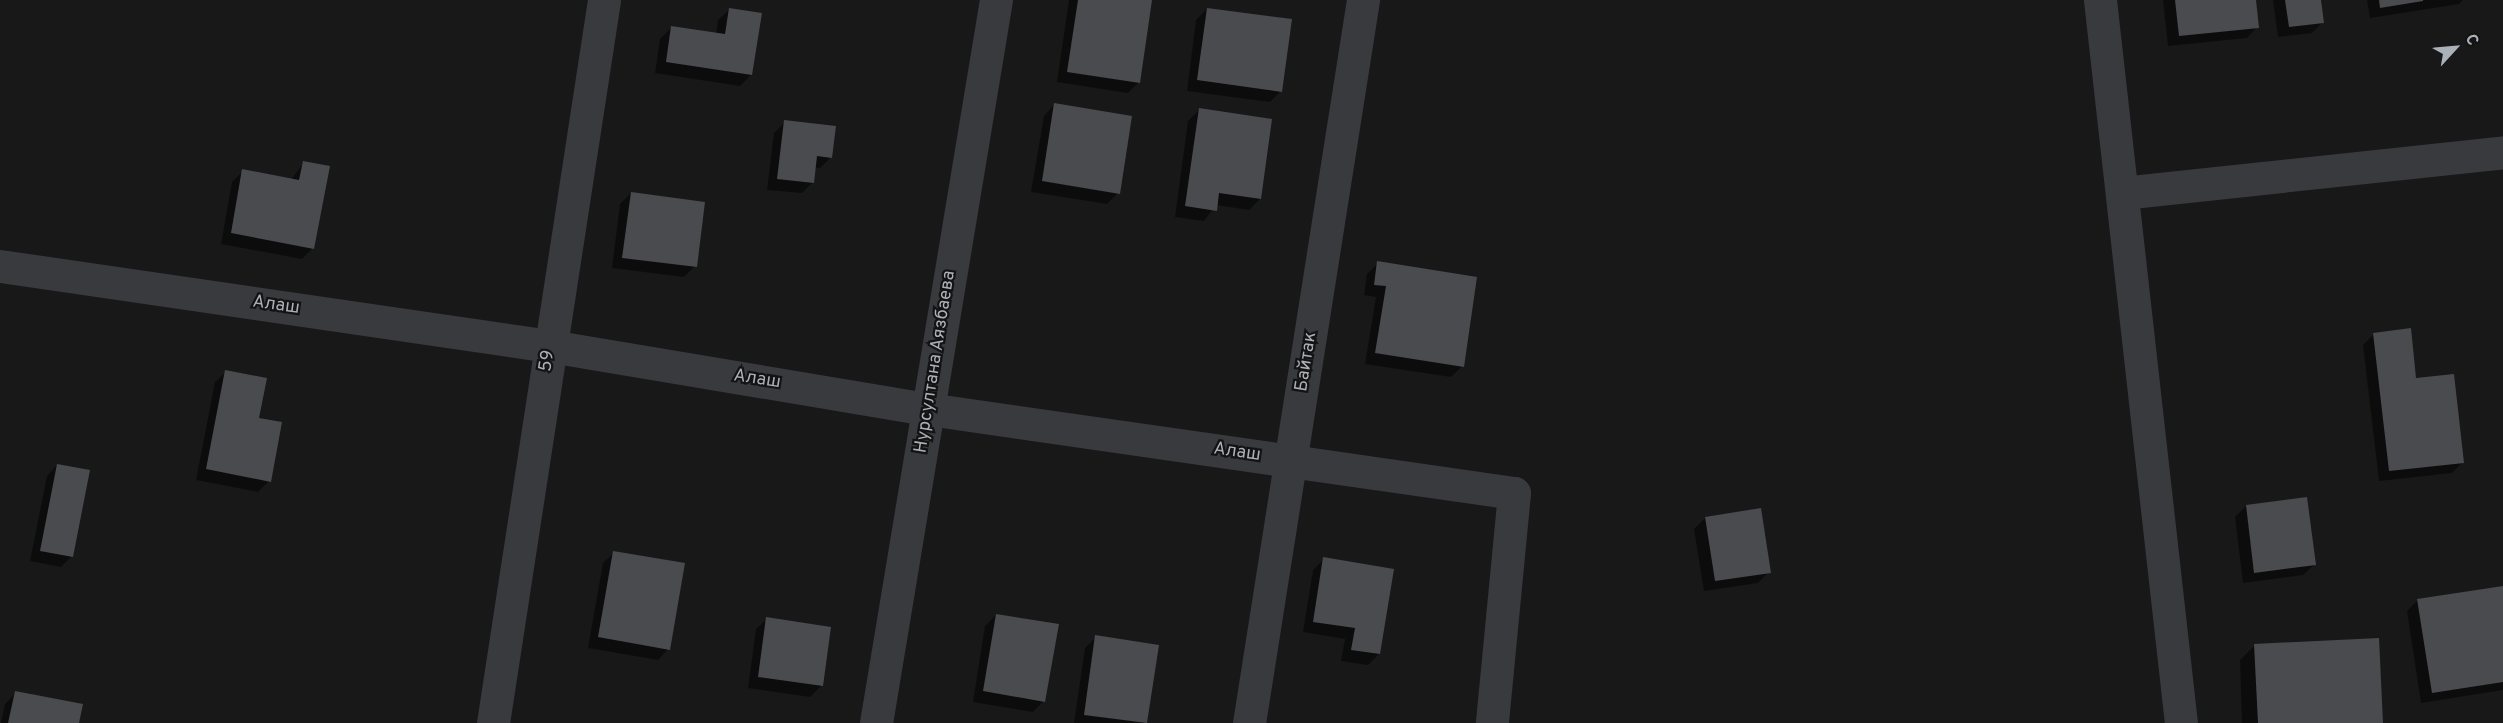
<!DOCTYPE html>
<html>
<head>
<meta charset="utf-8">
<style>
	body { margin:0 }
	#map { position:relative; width:2503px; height:723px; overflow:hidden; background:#181819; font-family:Overpass,sans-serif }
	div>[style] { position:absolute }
	.shadow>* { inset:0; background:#0007 }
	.building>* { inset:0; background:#4a4b4e }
	.minor>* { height:33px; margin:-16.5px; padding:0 16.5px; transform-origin:16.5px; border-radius:16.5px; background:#393a3e }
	span { translate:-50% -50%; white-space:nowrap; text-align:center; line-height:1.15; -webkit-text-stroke:4.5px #131314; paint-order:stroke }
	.street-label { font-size:18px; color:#abb1b8 }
	.north { position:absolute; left:2425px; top:18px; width:60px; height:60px; -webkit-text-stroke:4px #131314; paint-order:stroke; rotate:64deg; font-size:16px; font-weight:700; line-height:24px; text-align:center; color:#abb1b8 }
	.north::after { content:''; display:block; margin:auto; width:21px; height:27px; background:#abb1b8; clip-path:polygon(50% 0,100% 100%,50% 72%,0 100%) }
</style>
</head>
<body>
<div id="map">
	<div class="shadow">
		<div style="clip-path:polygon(1069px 0,1150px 0,1139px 82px,1128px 93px,1057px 82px)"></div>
		<div style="clip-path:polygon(2163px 0,2254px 0,2257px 27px,2247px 38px,2168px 46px)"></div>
		<div style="clip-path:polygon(2273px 0,2320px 0,2323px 22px,2312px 33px,2278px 37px)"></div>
		<div style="clip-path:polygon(2367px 0,2463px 0,2459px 4px,2370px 18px)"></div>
		<div style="clip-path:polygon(1207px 9px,1281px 91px,1270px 102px,1187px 91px,1196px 20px)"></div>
		<div style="clip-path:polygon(729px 10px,751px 75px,740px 86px,655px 73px,660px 39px,671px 28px,716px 35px,718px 20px)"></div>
		<div style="clip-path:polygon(1054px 105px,1118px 193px,1107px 204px,1031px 192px,1044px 116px)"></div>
		<div style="clip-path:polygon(1199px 110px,1260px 199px,1249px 210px,1216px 205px,1204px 221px,1175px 217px,1188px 121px)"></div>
		<div style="clip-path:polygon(785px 122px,831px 157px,820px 168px,814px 167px,813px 182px,802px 193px,767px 190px,774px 133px)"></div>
		<div style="clip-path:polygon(304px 162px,313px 248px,302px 259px,221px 244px,232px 182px,243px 171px,291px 180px)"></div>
		<div style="clip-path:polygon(631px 193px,695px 266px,684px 277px,612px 268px,620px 204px)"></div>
		<div style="clip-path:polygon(1378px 263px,1462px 366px,1451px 377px,1365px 364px,1376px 297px,1364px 295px,1367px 274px)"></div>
		<div style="clip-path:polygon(2374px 334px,2463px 462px,2452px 473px,2379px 481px,2363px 345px)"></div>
		<div style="clip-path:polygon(226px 372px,258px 419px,269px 481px,258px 492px,196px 480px,215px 382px)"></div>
		<div style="clip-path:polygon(57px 465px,71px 557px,61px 567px,30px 561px,47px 476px)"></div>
		<div style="clip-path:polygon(2246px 506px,2314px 565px,2303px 575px,2243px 583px,2235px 517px)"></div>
		<div style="clip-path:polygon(1705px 518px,1769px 572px,1758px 583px,1704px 591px,1694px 529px)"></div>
		<div style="clip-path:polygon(614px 553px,668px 649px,658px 660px,588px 648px,603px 563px)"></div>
		<div style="clip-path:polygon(1324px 559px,1379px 654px,1368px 665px,1341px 661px,1345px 639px,1303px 632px,1313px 570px)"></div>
		<div style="clip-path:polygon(2503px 587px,2503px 690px,2421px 703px,2407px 611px,2418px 600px)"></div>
		<div style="clip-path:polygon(996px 615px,1044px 701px,1033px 712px,973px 702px,985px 626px)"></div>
		<div style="clip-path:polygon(767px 619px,821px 686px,810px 697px,748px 688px,756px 629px)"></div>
		<div style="clip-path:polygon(1096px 637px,1157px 646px,1146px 723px,1074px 723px,1085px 648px)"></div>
		<div style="clip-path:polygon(2255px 645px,2382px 723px,2242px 723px,2240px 660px)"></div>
		<div style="clip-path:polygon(16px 693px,78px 723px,1px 723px,5px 704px)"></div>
	</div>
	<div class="building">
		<div style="clip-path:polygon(1078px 0,1152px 0,1140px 83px,1067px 72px)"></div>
		<div style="clip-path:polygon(2175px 0,2256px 0,2259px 28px,2179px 36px)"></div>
		<div style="clip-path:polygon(2285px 0,2321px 0,2324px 23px,2289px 27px)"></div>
		<div style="clip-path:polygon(2379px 0,2423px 0,2423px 1px,2380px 8px)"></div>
		<div style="clip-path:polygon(729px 8px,762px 13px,752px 75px,666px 62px,671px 26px,725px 34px)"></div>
		<div style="clip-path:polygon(1207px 8px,1292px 19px,1282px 92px,1197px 80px)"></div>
		<div style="clip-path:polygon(1054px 103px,1132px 116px,1120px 194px,1042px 181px)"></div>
		<div style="clip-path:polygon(1199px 108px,1272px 119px,1261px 199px,1219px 193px,1217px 211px,1185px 206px)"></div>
		<div style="clip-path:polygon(784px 120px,836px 126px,832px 158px,817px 156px,814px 183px,777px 179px)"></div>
		<div style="clip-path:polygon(303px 161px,330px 166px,314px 249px,231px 233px,242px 169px,299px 180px)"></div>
		<div style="clip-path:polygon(631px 192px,705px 202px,697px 267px,622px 258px)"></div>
		<div style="clip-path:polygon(1377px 261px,1477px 277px,1464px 367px,1375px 353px,1386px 286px,1374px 285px)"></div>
		<div style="clip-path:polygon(2411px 328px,2416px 378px,2454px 374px,2464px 463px,2389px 471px,2373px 333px)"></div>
		<div style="clip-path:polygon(225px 370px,267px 378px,259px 418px,282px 422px,271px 482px,206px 469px)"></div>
		<div style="clip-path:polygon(57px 464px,90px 470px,73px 557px,40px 551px)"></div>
		<div style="clip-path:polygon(2307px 497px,2316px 565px,2254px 573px,2246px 505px)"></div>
		<div style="clip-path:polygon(1761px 508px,1771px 573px,1715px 581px,1705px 517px)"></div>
		<div style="clip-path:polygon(613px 551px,685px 563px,670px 650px,598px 637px)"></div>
		<div style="clip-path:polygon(1323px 557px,1394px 569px,1380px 654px,1351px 650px,1355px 628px,1313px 622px)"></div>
		<div style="clip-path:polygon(2503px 586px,2503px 682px,2432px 693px,2417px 599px)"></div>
		<div style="clip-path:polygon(996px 614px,1059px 624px,1045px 702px,983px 691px)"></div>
		<div style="clip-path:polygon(766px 617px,831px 627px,823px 686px,758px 677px)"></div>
		<div style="clip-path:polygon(1095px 635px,1159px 645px,1147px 723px,1084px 715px)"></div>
		<div style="clip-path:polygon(2379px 638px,2383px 723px,2258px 723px,2254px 644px)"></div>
		<div style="clip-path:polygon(15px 691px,83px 704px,79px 723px,8px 723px)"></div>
	</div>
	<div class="minor">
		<div style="left:2100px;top:0;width:728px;rotate:83.61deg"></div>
		<div style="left:2122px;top:193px;width:383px;rotate:-6.1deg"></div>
		<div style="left:0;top:266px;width:556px;rotate:8.28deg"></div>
		<div style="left:550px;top:346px;width:383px;rotate:9.5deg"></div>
		<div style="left:928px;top:409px;width:592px;rotate:8.16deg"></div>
		<div style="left:1514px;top:493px;width:231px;rotate:95.5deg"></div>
		<div style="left:493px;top:723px;width:731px;rotate:-81.27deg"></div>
		<div style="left:876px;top:723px;width:733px;rotate:-80.58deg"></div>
		<div style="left:1249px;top:723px;width:732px;rotate:-81.04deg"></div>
	</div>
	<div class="street-label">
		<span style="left:276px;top:306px;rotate:8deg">Алаш</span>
		<span style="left:548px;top:361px;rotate:-81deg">59</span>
		<span style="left:936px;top:362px;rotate:-81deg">Нурсултана Аязбаева</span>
		<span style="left:1307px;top:362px;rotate:-81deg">Байтак</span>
		<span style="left:757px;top:380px;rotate:9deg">Алаш</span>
		<span style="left:1237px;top:453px;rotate:8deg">Алаш</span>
	</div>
	<div class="north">С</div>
</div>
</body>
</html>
